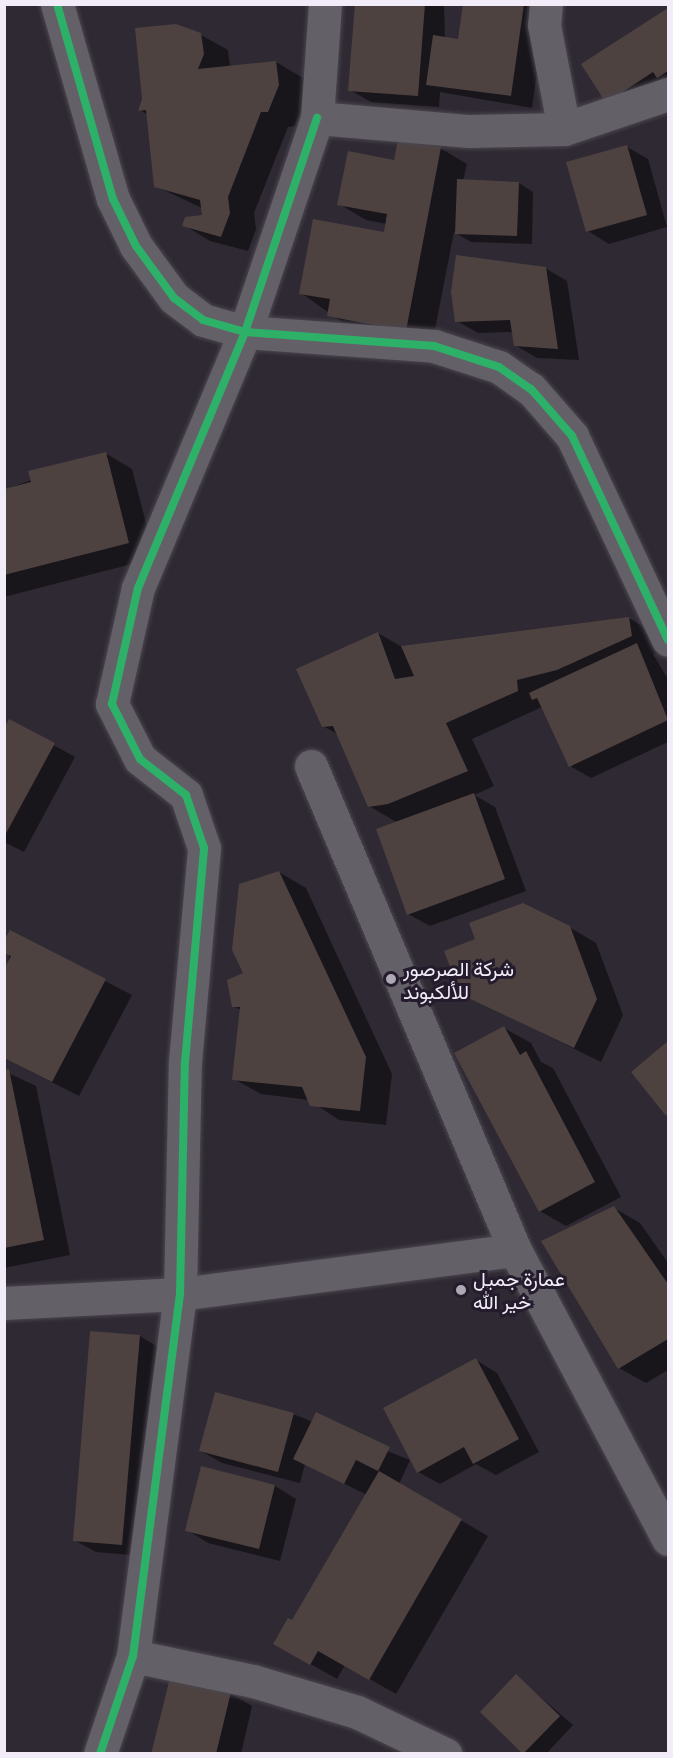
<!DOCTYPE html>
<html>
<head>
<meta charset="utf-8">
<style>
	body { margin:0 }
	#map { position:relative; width:673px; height:1758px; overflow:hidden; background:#2e2933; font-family:Manrope,Vazirmatn,sans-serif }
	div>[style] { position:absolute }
	.shadow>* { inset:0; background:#0007 }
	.building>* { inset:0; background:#4e4240 }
	.roads { filter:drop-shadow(0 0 2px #4b464e) drop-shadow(0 0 2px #4b464e) }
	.minor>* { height:33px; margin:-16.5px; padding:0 16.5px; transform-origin:16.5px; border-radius:16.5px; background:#646068 }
	.cycleway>* { height:8px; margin:-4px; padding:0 4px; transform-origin:4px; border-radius:4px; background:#2db169 }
	.dots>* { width:16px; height:16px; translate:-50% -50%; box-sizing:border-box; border:3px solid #241b2d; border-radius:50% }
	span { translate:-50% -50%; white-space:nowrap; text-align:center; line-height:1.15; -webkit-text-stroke:6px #241b2d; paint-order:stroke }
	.poi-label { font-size:20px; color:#f1ecf8 }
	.left { translate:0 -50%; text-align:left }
	.frame { position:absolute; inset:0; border:6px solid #f1ecf8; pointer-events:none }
</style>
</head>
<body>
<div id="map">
	<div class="shadow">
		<div style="clip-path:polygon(356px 4px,444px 4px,445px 38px,459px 40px,464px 4px,528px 4px,545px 15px,532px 108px,440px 92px,439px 107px,371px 102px,350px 90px)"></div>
		<div style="clip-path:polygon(668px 10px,668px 91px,628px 114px,583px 64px)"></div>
		<div style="clip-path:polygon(201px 35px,228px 50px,230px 67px,276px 62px,303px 78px,305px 100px,295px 126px,288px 127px,254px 213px,256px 229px,248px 251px,210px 241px,184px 225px,203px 217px,202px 208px,155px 186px,148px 115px,140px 110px)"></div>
		<div style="clip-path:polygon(627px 147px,648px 159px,667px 227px,609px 244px,588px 231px)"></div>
		<div style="clip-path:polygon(440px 148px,467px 164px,463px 181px,519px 183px,533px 192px,532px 244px,471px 242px,454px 232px,432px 345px,355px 331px,301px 293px,385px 233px,387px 224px,366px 220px,339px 204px,395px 161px)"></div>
		<div style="clip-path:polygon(545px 268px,567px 281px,579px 360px,537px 358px,515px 345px,513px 332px,478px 333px,457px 321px)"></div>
		<div style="clip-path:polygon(105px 453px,132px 469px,155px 558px,4px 597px,4px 490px)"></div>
		<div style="clip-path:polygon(629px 618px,655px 634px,658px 652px,653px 654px,668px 679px,668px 742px,591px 778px,570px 766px,542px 707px,472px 739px,494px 786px,474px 795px,495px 807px,526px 891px,430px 926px,408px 914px,398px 823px,369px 806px,339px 735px,323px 726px,378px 633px,402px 647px)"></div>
		<div style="clip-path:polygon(10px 721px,75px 757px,24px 852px,4px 842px,4px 731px)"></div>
		<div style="clip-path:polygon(279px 872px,306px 888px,392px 1074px,386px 1125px,339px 1120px,309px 1100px,261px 1094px,234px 1079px,241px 1010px,233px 1006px)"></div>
		<div style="clip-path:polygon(569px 927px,596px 943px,623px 1015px,601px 1062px,461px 993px)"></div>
		<div style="clip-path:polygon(10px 932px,132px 995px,79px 1096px,4px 1058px)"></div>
		<div style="clip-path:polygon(504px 1028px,531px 1043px,541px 1062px,553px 1068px,621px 1197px,566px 1226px,540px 1211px)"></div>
		<div style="clip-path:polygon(668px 1043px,668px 1115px,633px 1072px)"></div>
		<div style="clip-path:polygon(4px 1071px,36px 1086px,70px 1255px,4px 1268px)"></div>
		<div style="clip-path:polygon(614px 1208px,640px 1223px,668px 1263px,668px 1370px,646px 1383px,619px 1368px)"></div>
		<div style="clip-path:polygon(140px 1336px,161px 1349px,143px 1556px,96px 1552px,74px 1540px)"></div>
		<div style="clip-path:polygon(476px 1360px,497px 1373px,539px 1452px,496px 1475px,476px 1464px,440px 1484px,418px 1472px)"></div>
		<div style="clip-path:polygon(293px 1414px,410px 1460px,399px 1484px,488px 1536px,396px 1694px,345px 1665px,337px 1679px,275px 1644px,293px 1622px,367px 1495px,305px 1464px,300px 1483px,222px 1463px,201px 1451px)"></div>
		<div style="clip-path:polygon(202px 1468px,275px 1486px,296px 1499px,280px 1561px,208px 1543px,187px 1530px)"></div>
		<div style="clip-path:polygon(516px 1676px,573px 1725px,546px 1754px,524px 1753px)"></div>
		<div style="clip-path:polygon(171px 1679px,231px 1694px,252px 1706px,241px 1754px,153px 1754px)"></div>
	</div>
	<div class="building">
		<div style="clip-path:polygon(355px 4px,425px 4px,418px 96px,348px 91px)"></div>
		<div style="clip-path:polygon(463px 4px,524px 4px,511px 96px,426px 85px,433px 35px,458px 39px)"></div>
		<div style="clip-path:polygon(668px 8px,668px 71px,657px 78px,653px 72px,606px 103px,581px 64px)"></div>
		<div style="clip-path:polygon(176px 24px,201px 33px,204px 54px,198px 69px,276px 61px,279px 85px,268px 112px,261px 112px,228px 197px,230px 213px,221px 237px,182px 226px,185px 217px,202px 215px,200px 200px,154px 187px,146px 110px,138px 111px,142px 99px,135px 28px)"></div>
		<div style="clip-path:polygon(398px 139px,441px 147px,406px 331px,327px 316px,330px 299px,299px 294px,313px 219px,384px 232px,387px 214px,337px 205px,348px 151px,394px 160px)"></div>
		<div style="clip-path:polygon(627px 145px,647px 215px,586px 232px,566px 162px)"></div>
		<div style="clip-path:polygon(457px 179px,519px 182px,517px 236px,455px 234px)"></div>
		<div style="clip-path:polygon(456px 255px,546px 267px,558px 349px,514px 346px,510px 320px,455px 322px,451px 292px)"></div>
		<div style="clip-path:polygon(106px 452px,129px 543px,4px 575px,4px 489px,31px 482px,28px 471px)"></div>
		<div style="clip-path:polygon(629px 617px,632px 636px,557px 670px,517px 680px,518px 691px,446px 723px,468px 771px,388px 804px,368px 807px,333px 726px,322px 727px,296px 669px,378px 632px,395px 679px,414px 676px,401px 646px)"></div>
		<div style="clip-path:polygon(637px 643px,668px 720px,569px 767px,537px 698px,532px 700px,529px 693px)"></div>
		<div style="clip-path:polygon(9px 719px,55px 743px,4px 837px,4px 728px)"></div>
		<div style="clip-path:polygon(474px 793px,505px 879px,407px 915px,376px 829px)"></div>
		<div style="clip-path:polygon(279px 871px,366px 1057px,360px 1111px,310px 1106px,302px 1087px,232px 1080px,240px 1007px,232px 1007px,227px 980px,243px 973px,232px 950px,239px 884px)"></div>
		<div style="clip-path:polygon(523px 903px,570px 926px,597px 999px,574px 1048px,460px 994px,444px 951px,475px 939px,469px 923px)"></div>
		<div style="clip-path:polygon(10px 930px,106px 979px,52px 1082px,4px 1058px,4px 969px,11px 956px,4px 953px,4px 940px)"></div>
		<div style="clip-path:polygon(504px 1026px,520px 1055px,526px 1051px,595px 1182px,539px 1212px,454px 1053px)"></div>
		<div style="clip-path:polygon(668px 1041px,668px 1113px,666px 1116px,631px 1072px)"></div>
		<div style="clip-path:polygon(9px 1069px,44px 1240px,4px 1248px,4px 1070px)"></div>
		<div style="clip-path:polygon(614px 1206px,668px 1284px,668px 1339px,618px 1369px,541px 1241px)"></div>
		<div style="clip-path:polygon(90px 1331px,140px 1335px,122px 1545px,73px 1541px)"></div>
		<div style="clip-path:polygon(476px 1358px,519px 1439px,473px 1464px,464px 1447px,417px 1473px,383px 1408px)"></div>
		<div style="clip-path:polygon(215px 1392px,294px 1413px,278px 1472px,199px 1451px)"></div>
		<div style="clip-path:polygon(316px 1412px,390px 1447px,378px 1471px,356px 1460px,344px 1484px,293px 1459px)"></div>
		<div style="clip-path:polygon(201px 1466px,275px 1485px,259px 1549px,185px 1531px)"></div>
		<div style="clip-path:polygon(379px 1471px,462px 1519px,369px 1680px,318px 1651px,310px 1665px,273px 1644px,288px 1618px,292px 1620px)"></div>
		<div style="clip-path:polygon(516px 1674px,560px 1716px,523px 1754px,480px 1712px)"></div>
		<div style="clip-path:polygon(170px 1678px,231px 1692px,216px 1754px,151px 1754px)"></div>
	</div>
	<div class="roads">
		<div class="minor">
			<div style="left:57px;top:4px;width:203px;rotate:74deg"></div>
			<div style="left:113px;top:199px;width:52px;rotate:63.9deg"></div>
			<div style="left:136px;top:246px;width:64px;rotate:53.8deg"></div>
			<div style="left:174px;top:298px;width:36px;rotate:37deg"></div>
			<div style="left:203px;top:320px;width:44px;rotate:15.9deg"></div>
			<div style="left:245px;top:332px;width:190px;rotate:4.2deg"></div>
			<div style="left:434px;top:346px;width:68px;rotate:17.9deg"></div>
			<div style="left:499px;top:367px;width:39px;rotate:35deg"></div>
			<div style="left:531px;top:389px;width:62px;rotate:48.9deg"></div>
			<div style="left:572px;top:436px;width:225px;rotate:64.8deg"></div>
			<div style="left:325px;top:4px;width:114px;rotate:94deg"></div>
			<div style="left:317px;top:118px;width:153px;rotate:4.9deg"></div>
			<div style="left:469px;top:131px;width:95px;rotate:-1.2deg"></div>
			<div style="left:564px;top:129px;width:110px;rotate:-18.6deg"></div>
			<div style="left:546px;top:4px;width:21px;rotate:95deg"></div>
			<div style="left:544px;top:25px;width:106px;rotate:79.1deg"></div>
			<div style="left:311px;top:766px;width:525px;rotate:67.15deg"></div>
			<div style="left:515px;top:1250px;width:327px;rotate:62.1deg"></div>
			<div style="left:4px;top:1303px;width:176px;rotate:-2.9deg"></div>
			<div style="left:180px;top:1294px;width:338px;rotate:-7.5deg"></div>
			<div style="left:133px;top:1656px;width:123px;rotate:11.8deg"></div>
			<div style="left:253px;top:1681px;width:109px;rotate:16.6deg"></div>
			<div style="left:357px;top:1712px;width:98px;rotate:25.5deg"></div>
			<div style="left:100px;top:1754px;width:103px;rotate:-71.4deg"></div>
			<div style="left:133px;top:1656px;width:365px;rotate:-82.6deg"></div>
			<div style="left:180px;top:1294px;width:232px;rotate:-88.8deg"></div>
			<div style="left:185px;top:1062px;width:215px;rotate:-84.9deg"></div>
			<div style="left:204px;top:848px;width:56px;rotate:-108.8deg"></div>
			<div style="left:186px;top:795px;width:58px;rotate:-142deg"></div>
			<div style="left:140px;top:759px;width:62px;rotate:-117deg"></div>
			<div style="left:112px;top:704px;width:119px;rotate:-77.4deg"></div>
			<div style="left:138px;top:588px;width:277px;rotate:-67.3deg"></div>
			<div style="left:245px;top:332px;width:226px;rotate:-71.4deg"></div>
		</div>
	</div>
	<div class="cycleway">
		<div style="left:57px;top:4px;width:203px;rotate:74deg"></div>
		<div style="left:113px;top:199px;width:52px;rotate:63.9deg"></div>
		<div style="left:136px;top:246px;width:64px;rotate:53.8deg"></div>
		<div style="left:174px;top:298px;width:36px;rotate:37deg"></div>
		<div style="left:203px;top:320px;width:44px;rotate:15.9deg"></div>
		<div style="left:245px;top:332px;width:190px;rotate:4.2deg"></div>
		<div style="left:434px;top:346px;width:68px;rotate:17.9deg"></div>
		<div style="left:499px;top:367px;width:39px;rotate:35deg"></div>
		<div style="left:531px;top:389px;width:62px;rotate:48.9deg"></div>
		<div style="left:572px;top:436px;width:225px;rotate:64.8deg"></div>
		<div style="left:100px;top:1754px;width:103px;rotate:-71.4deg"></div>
		<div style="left:133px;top:1656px;width:365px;rotate:-82.6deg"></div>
		<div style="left:180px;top:1294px;width:232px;rotate:-88.8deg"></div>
		<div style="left:185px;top:1062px;width:215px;rotate:-84.9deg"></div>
		<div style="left:204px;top:848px;width:56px;rotate:-108.8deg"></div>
		<div style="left:186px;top:795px;width:58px;rotate:-142deg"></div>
		<div style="left:140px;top:759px;width:62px;rotate:-117deg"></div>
		<div style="left:112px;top:704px;width:119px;rotate:-77.4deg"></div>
		<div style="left:138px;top:588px;width:277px;rotate:-67.3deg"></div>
		<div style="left:245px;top:332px;width:226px;rotate:-71.4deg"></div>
	</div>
	<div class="dots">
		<div style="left:391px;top:979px;background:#ada8b3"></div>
		<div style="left:461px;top:1290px;background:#ada8b3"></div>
	</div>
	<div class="poi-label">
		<span class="left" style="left:403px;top:980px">شركة الصرصور<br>للألكبوند</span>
		<span class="left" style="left:473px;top:1290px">عمارة جميل<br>خير الله</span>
	</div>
	<div class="frame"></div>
</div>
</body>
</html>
